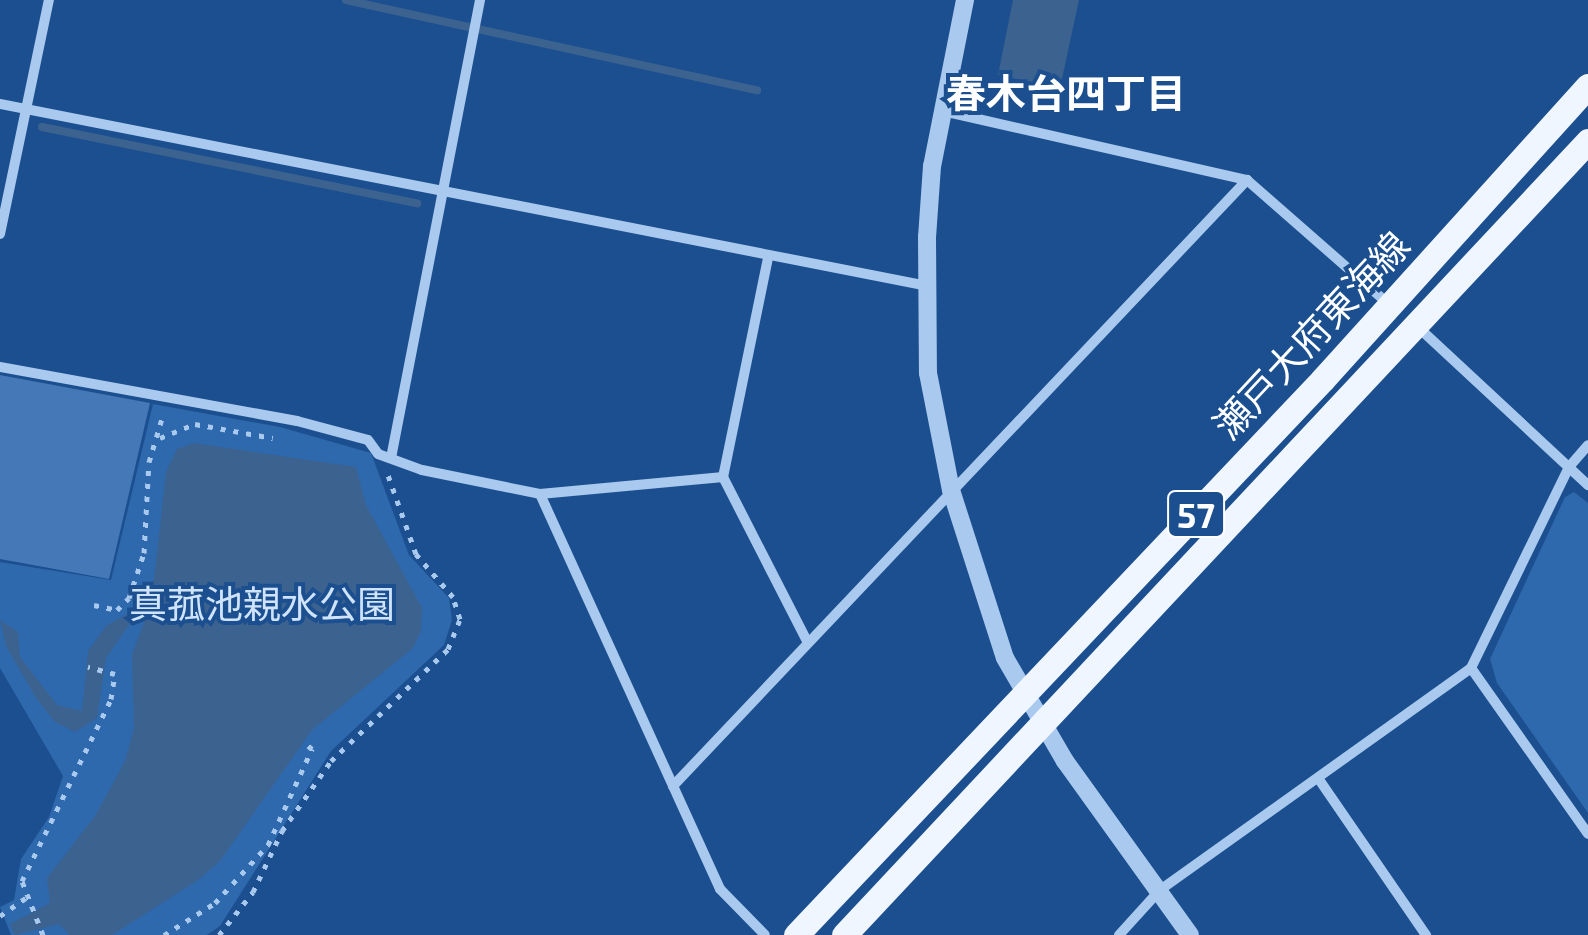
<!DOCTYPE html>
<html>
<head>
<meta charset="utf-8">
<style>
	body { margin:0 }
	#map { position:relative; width:1588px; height:935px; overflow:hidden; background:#1b4f8f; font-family:"Exo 2","Noto Sans JP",sans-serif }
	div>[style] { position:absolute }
	.green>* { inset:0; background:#2e69ad }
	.water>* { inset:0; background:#3c6290 }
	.stream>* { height:8px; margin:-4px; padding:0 4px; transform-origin:4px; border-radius:4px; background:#3c6290 }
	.building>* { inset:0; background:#4478b7 }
	.path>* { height:5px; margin-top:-2.5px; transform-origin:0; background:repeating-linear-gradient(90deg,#a9c9ee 0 5px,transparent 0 13px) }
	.minor>* { height:10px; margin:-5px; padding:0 5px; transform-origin:5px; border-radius:5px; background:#a9c9ee }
	.tertiary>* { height:18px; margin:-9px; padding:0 9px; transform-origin:9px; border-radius:9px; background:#a9c9ee }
	.primary>* { height:25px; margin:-12.5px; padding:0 12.5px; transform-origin:12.5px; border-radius:12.5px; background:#f0f6ff }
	span { translate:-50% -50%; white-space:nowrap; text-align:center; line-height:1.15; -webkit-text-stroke:8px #1b4f8f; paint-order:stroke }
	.shield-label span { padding:2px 8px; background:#1b4f8f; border:2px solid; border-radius:8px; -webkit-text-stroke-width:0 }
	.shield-label { font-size:35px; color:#fff; font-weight:700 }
	.street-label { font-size:38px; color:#fff }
	.park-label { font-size:38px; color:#cfe3fa }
	.neighbourhood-label { font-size:40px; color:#fff; font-weight:700 }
</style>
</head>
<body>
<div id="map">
	<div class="green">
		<div style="clip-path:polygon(153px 404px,280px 427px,371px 453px,409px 555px,449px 598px,452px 620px,444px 645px,331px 751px,220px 926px,207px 935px,11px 935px,0 907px,14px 900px,21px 859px,49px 817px,63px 776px,0 668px,0 562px,111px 580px)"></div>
		<div style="clip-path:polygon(1574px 492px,1588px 503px,1588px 813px,1497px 683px,1490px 659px,1565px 497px)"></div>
	</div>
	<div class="water">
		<div style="clip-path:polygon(1013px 0,1079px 0,1060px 88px,998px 75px)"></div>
		<div style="clip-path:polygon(194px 443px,356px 467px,366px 505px,422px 608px,421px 631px,413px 648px,312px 730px,220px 861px,198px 880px,112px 935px,70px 935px,59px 924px,15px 935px,10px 924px,50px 903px,47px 878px,95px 816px,125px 761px,134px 729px,132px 654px,160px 581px,106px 658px,97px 718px,75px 732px,55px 722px,36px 698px,6px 646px,0 620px,18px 632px,20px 657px,57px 705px,82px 711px,88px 651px,106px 626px,136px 609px,154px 580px,166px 472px,177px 449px)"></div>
	</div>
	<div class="stream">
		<div style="left:346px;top:0;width:421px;rotate:12.4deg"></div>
		<div style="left:42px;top:127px;width:383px;rotate:11.5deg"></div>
	</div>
	<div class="building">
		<div style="clip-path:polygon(0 375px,150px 403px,109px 579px,0 559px)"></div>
	</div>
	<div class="path">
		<div style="left:160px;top:438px;width:38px;rotate:-22deg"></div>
		<div style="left:195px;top:424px;width:79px;rotate:10.2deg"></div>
		<div style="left:94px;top:605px;width:24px;rotate:12deg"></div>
		<div style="left:117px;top:610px;width:17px;rotate:-45deg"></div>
		<div style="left:129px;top:598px;width:47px;rotate:-71.6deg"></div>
		<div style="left:144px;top:553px;width:91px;rotate:-86.9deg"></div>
		<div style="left:149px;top:462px;width:49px;rotate:-73.4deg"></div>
		<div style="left:0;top:916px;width:32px;rotate:-35deg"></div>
		<div style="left:43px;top:935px;width:58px;rotate:-111.3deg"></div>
		<div style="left:22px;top:881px;width:203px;rotate:-63.9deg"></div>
		<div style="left:111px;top:699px;width:25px;rotate:-81deg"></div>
		<div style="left:115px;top:674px;width:28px;rotate:-165deg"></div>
		<div style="left:164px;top:935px;width:60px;rotate:-32.1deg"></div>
		<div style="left:215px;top:903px;width:79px;rotate:-47.6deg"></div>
		<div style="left:268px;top:845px;width:106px;rotate:-65.4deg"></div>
		<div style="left:312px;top:749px;width:9px;rotate:-139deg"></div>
		<div style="left:219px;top:935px;width:55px;rotate:-51.7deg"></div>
		<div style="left:253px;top:892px;width:68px;rotate:-64.6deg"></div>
		<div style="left:282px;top:831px;width:85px;rotate:-55deg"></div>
		<div style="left:331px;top:761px;width:162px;rotate:-43.7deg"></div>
		<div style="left:448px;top:649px;width:32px;rotate:-68deg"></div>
		<div style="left:460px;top:619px;width:23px;rotate:-108deg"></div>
		<div style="left:453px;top:597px;width:57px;rotate:-130.7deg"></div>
		<div style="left:416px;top:554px;width:84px;rotate:-109.5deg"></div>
	</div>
	<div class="minor">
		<div style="left:0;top:104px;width:946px;rotate:11.1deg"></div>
		<div style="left:943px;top:111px;width:312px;rotate:12.8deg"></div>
		<div style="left:1247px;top:180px;width:190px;rotate:41.2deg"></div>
		<div style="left:0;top:234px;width:239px;rotate:-78.2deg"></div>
		<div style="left:768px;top:258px;width:224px;rotate:101.6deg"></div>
		<div style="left:723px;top:477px;width:186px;rotate:62.9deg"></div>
		<div style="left:1419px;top:328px;width:231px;rotate:42.9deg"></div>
		<div style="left:0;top:367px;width:302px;rotate:10.3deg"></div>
		<div style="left:297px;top:421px;width:73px;rotate:15deg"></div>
		<div style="left:368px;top:440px;width:17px;rotate:54deg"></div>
		<div style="left:378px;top:454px;width:47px;rotate:20deg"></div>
		<div style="left:422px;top:470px;width:120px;rotate:11.5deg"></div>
		<div style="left:540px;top:494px;width:184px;rotate:-5.3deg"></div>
		<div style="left:391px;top:458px;width:467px;rotate:-79deg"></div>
		<div style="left:540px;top:494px;width:434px;rotate:65.5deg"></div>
		<div style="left:720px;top:889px;width:64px;rotate:45.6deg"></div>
		<div style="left:1471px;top:668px;width:203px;rotate:54.8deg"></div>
		<div style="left:1318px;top:778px;width:191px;rotate:55.5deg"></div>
		<div style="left:673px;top:786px;width:835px;rotate:-46.55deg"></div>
		<div style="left:1119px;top:935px;width:61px;rotate:-47.7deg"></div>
		<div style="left:1160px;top:890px;width:382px;rotate:-35.5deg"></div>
		<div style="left:1471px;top:668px;width:224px;rotate:-64deg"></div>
		<div style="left:1569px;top:467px;width:29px;rotate:-49deg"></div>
	</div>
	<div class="tertiary">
		<div style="left:965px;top:0;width:169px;rotate:101.2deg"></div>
		<div style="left:932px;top:166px;width:71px;rotate:94deg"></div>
		<div style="left:927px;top:237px;width:136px;rotate:89.6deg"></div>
		<div style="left:928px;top:373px;width:119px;rotate:78.9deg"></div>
		<div style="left:951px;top:490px;width:176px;rotate:72.2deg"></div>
		<div style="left:1005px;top:658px;width:119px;rotate:59.8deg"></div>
		<div style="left:1065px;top:761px;width:214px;rotate:54.3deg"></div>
	</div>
	<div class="primary">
		<div style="left:796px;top:935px;width:766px;rotate:-46.53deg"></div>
		<div style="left:1323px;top:379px;width:395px;rotate:-47.9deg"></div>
		<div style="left:844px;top:935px;width:1088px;rotate:-46.86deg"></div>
	</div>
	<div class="shield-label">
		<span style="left:1196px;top:514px">57</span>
	</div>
	<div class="street-label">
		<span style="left:1311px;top:335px;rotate:-47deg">瀬戸大府東海線</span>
	</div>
	<div class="park-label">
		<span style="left:262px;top:604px">真菰池親水公園</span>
	</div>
	<div class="neighbourhood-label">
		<span style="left:1066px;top:92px">春木台四丁目</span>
	</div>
</div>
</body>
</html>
